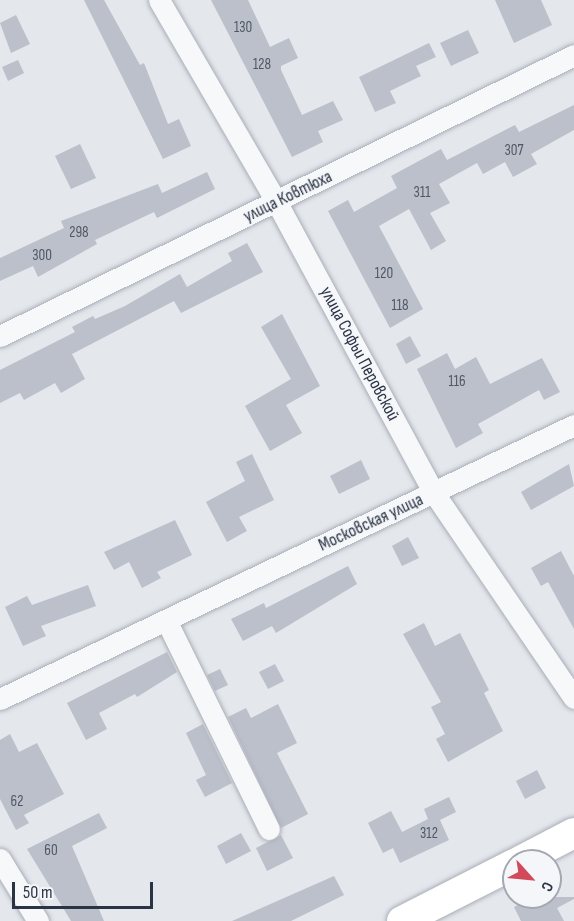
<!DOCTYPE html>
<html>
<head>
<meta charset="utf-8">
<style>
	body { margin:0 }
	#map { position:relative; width:574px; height:921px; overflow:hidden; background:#e4e7ec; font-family:"Sofia Sans Condensed",sans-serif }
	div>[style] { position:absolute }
	.building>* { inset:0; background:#bbc0ca }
	.roads { filter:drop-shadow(0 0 2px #a9aeb7) drop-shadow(0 0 2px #a9aeb7) }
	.street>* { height:21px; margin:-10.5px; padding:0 10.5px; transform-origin:10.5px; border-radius:10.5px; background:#f7f8fa }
	.secondary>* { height:30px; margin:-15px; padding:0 15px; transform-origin:15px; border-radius:15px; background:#fff }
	span { translate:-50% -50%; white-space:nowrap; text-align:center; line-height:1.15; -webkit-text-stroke:4.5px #f4f6f9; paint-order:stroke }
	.number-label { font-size:15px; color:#4f5766 }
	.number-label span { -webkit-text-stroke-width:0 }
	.street-label { font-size:18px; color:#2b3445 }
	.north { position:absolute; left:502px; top:849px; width:60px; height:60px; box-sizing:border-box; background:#f4f6f9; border:2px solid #a4a8b1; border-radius:50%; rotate:117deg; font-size:16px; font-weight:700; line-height:24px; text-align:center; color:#2b3445 }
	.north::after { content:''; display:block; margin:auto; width:21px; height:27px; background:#d1495b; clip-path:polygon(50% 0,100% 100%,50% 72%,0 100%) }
	.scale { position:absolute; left:12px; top:882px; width:141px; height:27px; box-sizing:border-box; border:3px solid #2b3445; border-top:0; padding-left:8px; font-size:18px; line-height:21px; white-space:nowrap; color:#2b3445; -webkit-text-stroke:4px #f4f6f9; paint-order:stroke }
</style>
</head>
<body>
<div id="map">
	<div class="building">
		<div style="clip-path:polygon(84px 0,104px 0,140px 65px,144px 63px,168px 124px,179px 119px,191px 146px,163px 159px)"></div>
		<div style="clip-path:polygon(211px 0,248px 0,270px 47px,289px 38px,298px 58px,281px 66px,281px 70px,302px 115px,333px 101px,343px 120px,318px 131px,323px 142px,292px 157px)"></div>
		<div style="clip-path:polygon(495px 0,541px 0,552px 25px,514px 43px)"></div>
		<div style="clip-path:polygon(16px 15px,30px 44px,11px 53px,0 23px)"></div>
		<div style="clip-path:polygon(468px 30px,479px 53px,451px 66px,440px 43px)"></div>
		<div style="clip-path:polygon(429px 43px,436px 57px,416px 66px,421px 76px,390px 91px,396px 103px,375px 112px,359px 77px)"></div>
		<div style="clip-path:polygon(18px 60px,24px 73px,8px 81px,2px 67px)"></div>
		<div style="clip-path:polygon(574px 105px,574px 130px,531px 154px,537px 164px,513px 177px,505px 162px,483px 174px,477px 163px,439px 184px,450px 203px,430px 213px,446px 241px,431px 250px,409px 209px,379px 226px,423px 309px,390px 328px,328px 211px,348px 200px,354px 212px,397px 188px,391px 176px,441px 149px,447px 160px,515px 125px,519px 132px)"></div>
		<div style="clip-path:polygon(80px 144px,96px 178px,71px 189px,55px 156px)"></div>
		<div style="clip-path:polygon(207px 172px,215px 189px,157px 218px,154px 212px,95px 240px,97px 244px,38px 277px,33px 266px,0 281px,0 258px,64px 228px,61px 221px,158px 184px,162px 193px)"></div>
		<div style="clip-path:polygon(247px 243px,263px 272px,181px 313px,174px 301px,72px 354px,85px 379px,61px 393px,55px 383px,24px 400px,20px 393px,0 403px,0 370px,75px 332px,72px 327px,93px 316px,95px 319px,125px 306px,180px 274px,187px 287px,232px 261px,228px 253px)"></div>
		<div style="clip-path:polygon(282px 314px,320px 386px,286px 405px,302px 433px,270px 451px,245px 406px,291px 379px,261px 327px)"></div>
		<div style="clip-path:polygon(410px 336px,421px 356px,406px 364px,396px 344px)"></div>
		<div style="clip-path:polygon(447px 353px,455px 369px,476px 357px,490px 384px,542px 358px,560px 392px,544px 400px,539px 390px,478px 424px,483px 433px,456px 448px,417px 369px)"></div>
		<div style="clip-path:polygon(252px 454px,274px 500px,239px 517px,247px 531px,227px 542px,206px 502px,245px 481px,236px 462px)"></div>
		<div style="clip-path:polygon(361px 460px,370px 479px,339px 494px,330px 476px)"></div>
		<div style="clip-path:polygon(569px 464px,574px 486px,531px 510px,521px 492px)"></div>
		<div style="clip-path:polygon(175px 520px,192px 555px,157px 572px,161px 578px,142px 588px,129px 562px,114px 570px,104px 552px)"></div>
		<div style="clip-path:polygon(408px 537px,419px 558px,402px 566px,392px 546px)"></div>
		<div style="clip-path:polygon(561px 551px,574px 576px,574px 629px,548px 582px,541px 586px,531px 568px)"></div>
		<div style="clip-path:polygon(348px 566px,357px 584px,276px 633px,272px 626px,243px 641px,231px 619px,264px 603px,266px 608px)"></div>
		<div style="clip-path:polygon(88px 585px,96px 606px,41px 626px,46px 636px,23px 646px,5px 607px,27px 596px,32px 605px)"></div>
		<div style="clip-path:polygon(424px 623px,435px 646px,460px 633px,489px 690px,484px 693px,503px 731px,448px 762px,436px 739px,445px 734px,431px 707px,441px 702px,403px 634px)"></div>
		<div style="clip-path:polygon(167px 652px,177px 672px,137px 697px,135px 694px,99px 713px,107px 729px,86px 740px,67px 703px)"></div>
		<div style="clip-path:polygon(275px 664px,284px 681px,268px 689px,259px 672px)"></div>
		<div style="clip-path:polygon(220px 669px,228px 685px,215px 691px,207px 675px)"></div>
		<div style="clip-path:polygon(278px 704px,297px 743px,277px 753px,308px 814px,281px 828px,228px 717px,246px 708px,251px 718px)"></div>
		<div style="clip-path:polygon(203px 724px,232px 783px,205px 797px,196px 780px,206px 775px,186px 733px)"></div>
		<div style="clip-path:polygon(10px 734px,19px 752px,37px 743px,64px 794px,24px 815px,29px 823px,16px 830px,0 799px,0 740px)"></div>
		<div style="clip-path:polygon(537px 770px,546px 788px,525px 799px,516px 781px)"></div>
		<div style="clip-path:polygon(449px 797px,456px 812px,440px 820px,449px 840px,400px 863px,393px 848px,383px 853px,368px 823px,391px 811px,402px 832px,428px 819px,424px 809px)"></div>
		<div style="clip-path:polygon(99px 813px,107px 828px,72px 846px,104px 921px,71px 921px,27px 849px)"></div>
		<div style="clip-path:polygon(241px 833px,251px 851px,226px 864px,217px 846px)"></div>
		<div style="clip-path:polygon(281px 835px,293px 858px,267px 871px,256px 848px)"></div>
		<div style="clip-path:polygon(334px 876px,344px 895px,291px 921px,232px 921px)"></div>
		<div style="clip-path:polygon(533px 897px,574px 897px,574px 899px,557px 908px,564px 921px,521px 921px,514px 907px)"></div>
	</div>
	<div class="roads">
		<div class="street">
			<div style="left:159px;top:0;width:235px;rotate:59.8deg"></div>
			<div style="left:277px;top:203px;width:330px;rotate:61.6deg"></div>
			<div style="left:434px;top:493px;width:248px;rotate:55.7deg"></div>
			<div style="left:0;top:336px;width:639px;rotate:-26.08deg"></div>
			<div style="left:166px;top:620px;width:233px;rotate:63.8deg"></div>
			<div style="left:0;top:699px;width:636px;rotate:-25.52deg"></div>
			<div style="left:0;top:859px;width:73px;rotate:58.5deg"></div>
		</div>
		<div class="secondary">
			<div style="left:520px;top:861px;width:61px;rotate:-27.4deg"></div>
			<div style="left:402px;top:921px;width:126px;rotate:-27deg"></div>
		</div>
	</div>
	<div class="number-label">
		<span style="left:243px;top:28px">130</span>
		<span style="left:262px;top:65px">128</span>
		<span style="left:514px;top:151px">307</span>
		<span style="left:422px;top:193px">311</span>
		<span style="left:79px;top:233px">298</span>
		<span style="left:42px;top:256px">300</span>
		<span style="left:384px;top:274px">120</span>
		<span style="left:400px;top:306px">118</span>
		<span style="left:457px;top:382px">116</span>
		<span style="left:17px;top:802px">62</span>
		<span style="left:429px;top:834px">312</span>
		<span style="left:51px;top:851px">60</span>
	</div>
	<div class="street-label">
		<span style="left:288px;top:197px;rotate:-26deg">улица Ковтюха</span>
		<span style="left:359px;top:354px;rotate:62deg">улица Софьи Перовской</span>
		<span style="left:371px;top:523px;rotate:-25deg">Московская улица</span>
	</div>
	<div class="north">С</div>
	<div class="scale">50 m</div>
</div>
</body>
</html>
